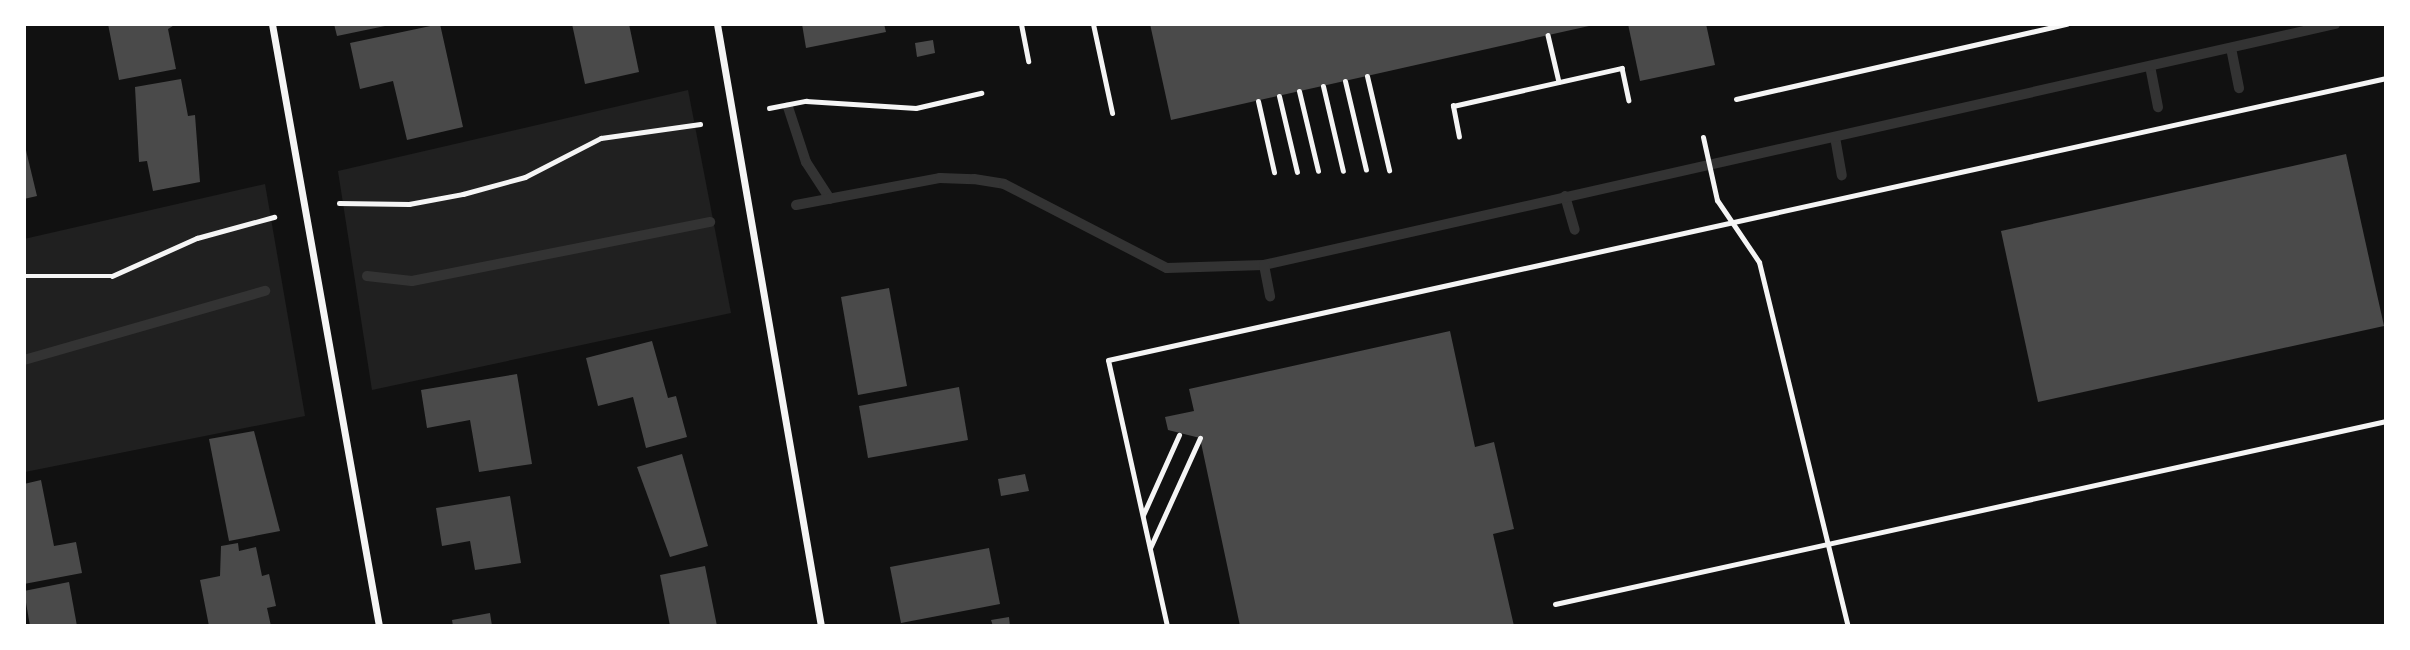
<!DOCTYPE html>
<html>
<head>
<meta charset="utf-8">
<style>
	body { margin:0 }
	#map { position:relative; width:2410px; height:650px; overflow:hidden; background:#111; font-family:Signika,sans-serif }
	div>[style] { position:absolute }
	.green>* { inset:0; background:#202020 }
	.stream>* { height:10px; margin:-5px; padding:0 5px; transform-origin:5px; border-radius:5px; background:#333 }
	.building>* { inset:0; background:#4a4a4a }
	.path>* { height:4.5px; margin:-2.25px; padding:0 2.25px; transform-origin:2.25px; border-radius:2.25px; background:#f5f5f5 }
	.service>* { height:5px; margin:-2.5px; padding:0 2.5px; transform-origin:2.5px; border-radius:2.5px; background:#f5f5f5 }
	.minor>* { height:7px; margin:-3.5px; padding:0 3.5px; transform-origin:3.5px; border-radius:3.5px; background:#f5f5f5 }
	span { translate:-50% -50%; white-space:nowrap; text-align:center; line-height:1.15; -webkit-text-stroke:5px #fff; paint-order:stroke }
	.frame { position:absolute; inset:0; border:26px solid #fff; pointer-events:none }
</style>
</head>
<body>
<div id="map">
	<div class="green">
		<div style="clip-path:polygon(688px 90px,731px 313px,372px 390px,338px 171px)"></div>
		<div style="clip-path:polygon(265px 184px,305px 416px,25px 472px,24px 239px)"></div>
	</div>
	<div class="stream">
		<div style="left:2231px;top:48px;width:41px;rotate:78.7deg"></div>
		<div style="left:2150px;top:66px;width:42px;rotate:79deg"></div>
		<div style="left:788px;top:107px;width:58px;rotate:71.9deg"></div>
		<div style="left:806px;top:162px;width:44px;rotate:57deg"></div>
		<div style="left:1835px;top:137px;width:39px;rotate:80deg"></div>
		<div style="left:1565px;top:196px;width:35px;rotate:74deg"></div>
		<div style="left:796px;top:205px;width:147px;rotate:-10.6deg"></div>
		<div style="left:940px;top:178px;width:34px;rotate:2deg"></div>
		<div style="left:974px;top:179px;width:30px;rotate:9deg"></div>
		<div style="left:1004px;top:184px;width:183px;rotate:27.3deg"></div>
		<div style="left:1167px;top:268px;width:97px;rotate:-1.8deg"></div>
		<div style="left:1264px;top:265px;width:1098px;rotate:-12.68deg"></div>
		<div style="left:1264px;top:265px;width:32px;rotate:79deg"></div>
		<div style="left:367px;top:276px;width:45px;rotate:6.3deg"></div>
		<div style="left:412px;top:281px;width:304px;rotate:-11.2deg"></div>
		<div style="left:24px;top:360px;width:251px;rotate:-16deg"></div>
	</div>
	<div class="building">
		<div style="clip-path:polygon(108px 24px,176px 24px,168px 29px,176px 69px,119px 80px)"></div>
		<div style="clip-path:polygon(334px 24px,385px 24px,385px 26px,337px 36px)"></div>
		<div style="clip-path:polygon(440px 24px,463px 127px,407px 140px,393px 81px,360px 89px,350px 43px)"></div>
		<div style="clip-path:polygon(572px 24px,629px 24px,639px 72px,585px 84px)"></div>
		<div style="clip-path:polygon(802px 24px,884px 24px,886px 32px,806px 48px)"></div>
		<div style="clip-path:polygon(1150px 24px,1589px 24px,1589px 26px,1171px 120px)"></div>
		<div style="clip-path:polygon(1628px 24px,1706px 24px,1715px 65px,1640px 81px)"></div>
		<div style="clip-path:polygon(933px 40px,935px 53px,917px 57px,915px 43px)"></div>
		<div style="clip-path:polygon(181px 79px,188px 116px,195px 115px,200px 182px,153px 191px,147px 161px,139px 162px,135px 87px)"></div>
		<div style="clip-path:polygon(24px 142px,37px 196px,24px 199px)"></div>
		<div style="clip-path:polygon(2346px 154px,2384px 326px,2038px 402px,2001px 231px)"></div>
		<div style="clip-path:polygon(889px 288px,907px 386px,858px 395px,841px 297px)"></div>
		<div style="clip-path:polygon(1450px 331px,1475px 447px,1494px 442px,1514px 529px,1493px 534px,1514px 626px,1240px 626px,1200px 438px,1168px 430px,1165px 417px,1194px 411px,1189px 389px)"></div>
		<div style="clip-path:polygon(652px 341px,668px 398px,676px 396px,687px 437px,646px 448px,633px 397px,598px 406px,586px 358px)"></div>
		<div style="clip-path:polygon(517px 374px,532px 464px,479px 472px,470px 420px,427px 428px,421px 390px)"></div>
		<div style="clip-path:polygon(959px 387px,968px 440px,868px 458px,859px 406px)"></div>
		<div style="clip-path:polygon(254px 431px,280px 531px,229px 541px,209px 439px)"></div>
		<div style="clip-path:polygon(682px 454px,708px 546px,670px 557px,637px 467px)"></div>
		<div style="clip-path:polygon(1025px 474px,1029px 491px,1001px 496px,998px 479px)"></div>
		<div style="clip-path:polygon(41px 480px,54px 546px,76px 542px,82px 573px,24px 584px,24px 484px)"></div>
		<div style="clip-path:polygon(510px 496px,521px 563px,475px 570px,470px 541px,442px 546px,436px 508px)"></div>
		<div style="clip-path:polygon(238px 543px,239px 551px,256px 547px,262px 576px,269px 574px,276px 606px,267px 608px,271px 626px,209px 626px,200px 580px,220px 576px,221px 546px)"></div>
		<div style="clip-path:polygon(989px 548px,1000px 604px,901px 623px,890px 567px)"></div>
		<div style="clip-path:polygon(705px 566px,717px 626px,670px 626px,660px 575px)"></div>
		<div style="clip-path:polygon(69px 582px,77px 626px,30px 626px,24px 591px)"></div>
		<div style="clip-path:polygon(490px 613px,492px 626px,453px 626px,452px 620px)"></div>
		<div style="clip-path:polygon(1009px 617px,1010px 626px,993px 626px,991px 620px)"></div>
	</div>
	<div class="path">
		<div style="left:1548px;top:35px;width:48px;rotate:76.8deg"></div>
		<div style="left:769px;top:108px;width:38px;rotate:-11deg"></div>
		<div style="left:806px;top:101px;width:110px;rotate:3.6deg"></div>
		<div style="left:916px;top:108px;width:67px;rotate:-13deg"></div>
		<div style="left:1459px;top:137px;width:32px;rotate:-101deg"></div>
		<div style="left:1453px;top:106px;width:173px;rotate:-12.7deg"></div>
		<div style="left:1622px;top:68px;width:33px;rotate:78deg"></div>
		<div style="left:339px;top:203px;width:70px;rotate:0.8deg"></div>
		<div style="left:409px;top:204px;width:55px;rotate:-10.5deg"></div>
		<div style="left:463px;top:194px;width:64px;rotate:-15.3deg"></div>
		<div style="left:525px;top:177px;width:85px;rotate:-27.2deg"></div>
		<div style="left:601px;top:138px;width:100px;rotate:-8deg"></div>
		<div style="left:24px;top:276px;width:88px"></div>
		<div style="left:112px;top:276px;width:93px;rotate:-24.1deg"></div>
		<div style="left:197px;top:238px;width:80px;rotate:-15.3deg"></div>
	</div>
	<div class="service">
		<div style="left:1021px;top:24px;width:38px;rotate:79deg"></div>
		<div style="left:1093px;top:24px;width:91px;rotate:77.9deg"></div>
		<div style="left:1367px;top:76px;width:97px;rotate:76.8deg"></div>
		<div style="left:1345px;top:81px;width:91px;rotate:76.7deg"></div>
		<div style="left:1323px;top:86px;width:87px;rotate:76.8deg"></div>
		<div style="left:1299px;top:91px;width:82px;rotate:76.6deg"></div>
		<div style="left:1279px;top:96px;width:78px;rotate:76.7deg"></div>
		<div style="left:1736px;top:99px;width:339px;rotate:-12.8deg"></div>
		<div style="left:1258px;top:101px;width:73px;rotate:77.3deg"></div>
		<div style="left:1703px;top:137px;width:65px;rotate:77.5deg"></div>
		<div style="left:1717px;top:200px;width:75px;rotate:55.9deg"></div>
		<div style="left:1759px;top:262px;width:375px;rotate:76.3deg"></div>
		<div style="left:1143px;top:515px;width:88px;rotate:-65.8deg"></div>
		<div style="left:1150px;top:548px;width:121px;rotate:-65.6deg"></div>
		<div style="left:1555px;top:604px;width:851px;rotate:-12.42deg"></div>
		<div style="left:1167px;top:626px;width:272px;rotate:-102.5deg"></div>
		<div style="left:1108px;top:360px;width:1309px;rotate:-12.44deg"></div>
	</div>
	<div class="minor">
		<div style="left:272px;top:24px;width:611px;rotate:79.92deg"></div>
		<div style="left:717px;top:24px;width:611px;rotate:80.2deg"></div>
	</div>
	<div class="frame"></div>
</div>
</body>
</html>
